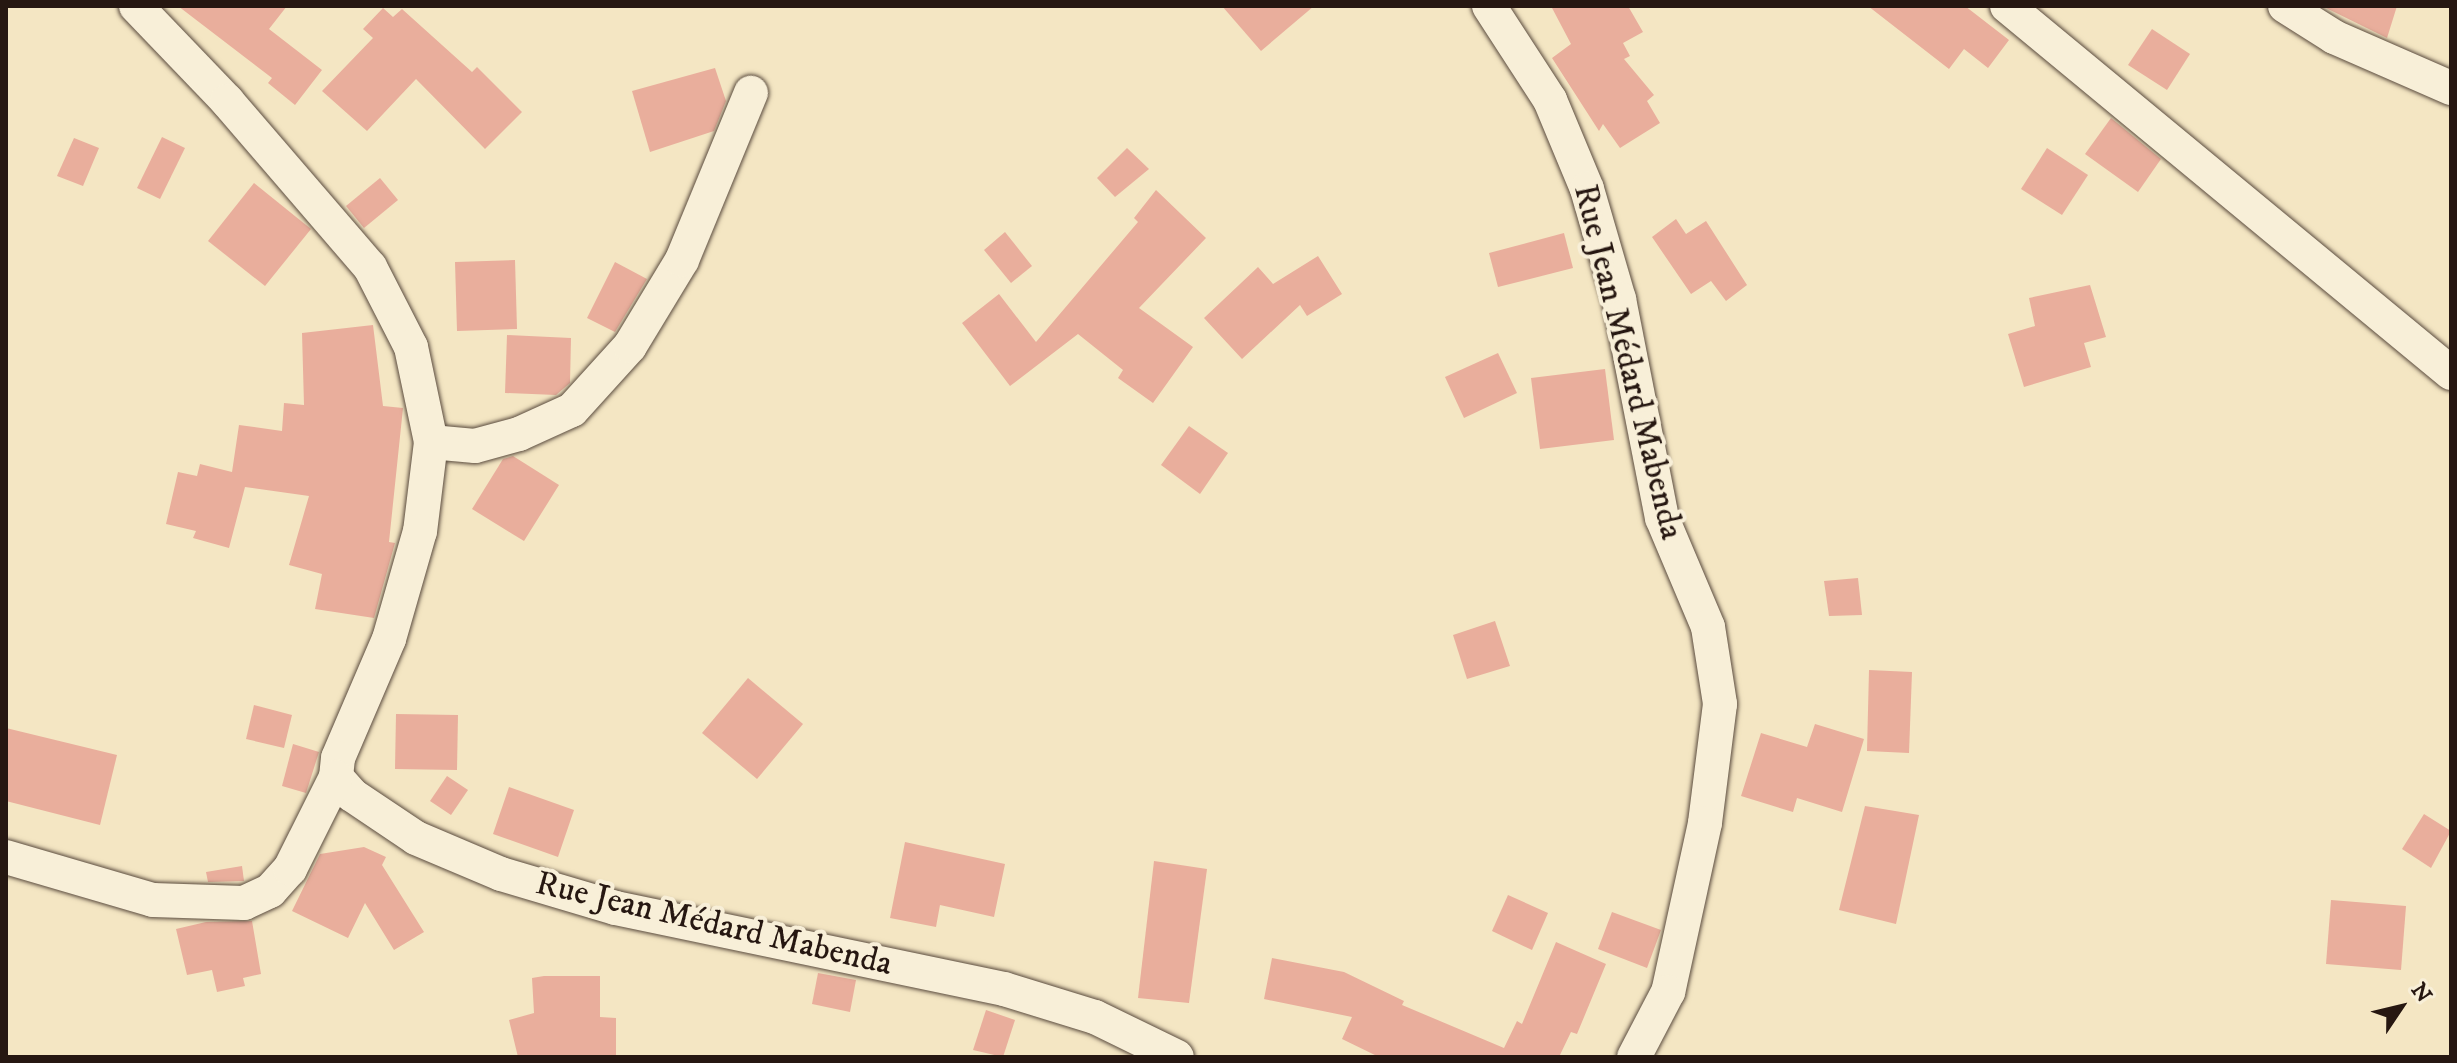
<!DOCTYPE html>
<html>
<head>
<meta charset="utf-8">
<style>
	body { margin:0 }
	#map { position:relative; width:2457px; height:1063px; overflow:hidden; background:#f4e6c3; font-family:"IM FELL DW Pica",serif }
	div>[style] { position:absolute }
	.building>* { inset:0; background:#e9ae9c }
	.roads { filter:drop-shadow(0 0 2px #5a4b3e) drop-shadow(0 0 2px #5a4b3e) }
	.minor>* { height:34px; margin:-17px; padding:0 17px; transform-origin:17px; border-radius:17px; background:#f8efd8 }
	span { translate:-50% -50%; white-space:nowrap; text-align:center; line-height:1.15; -webkit-text-stroke:8px #f8efd8; paint-order:stroke }
	.street-label { font-size:34px; color:#261711 }
	.frame { position:absolute; inset:0; border:8px solid #261711; pointer-events:none }
	.north { position:absolute; left:2361px; top:967px; width:80px; height:80px; -webkit-text-stroke:6px #f8efd8; paint-order:stroke; rotate:55deg; font-size:22px; font-weight:700; line-height:32px; text-align:center; color:#261711 }
	.north::after { content:''; display:block; margin:auto; width:28px; height:36px; background:#261711; clip-path:polygon(50% 0,100% 100%,50% 72%,0 100%) }
</style>
</head>
<body>
<div id="map">
	<div class="building">
		<div style="clip-path:polygon(178px 6px,287px 6px,269px 29px,322px 70px,295px 105px,268px 83px,272px 78px)"></div>
		<div style="clip-path:polygon(1222px 6px,1314px 6px,1261px 51px)"></div>
		<div style="clip-path:polygon(1551px 6px,1628px 6px,1643px 32px,1623px 43px,1630px 56px,1624px 59px,1654px 95px,1647px 101px,1660px 123px,1620px 148px,1603px 124px,1599px 131px,1552px 58px,1571px 44px)"></div>
		<div style="clip-path:polygon(1868px 6px,1965px 6px,2009px 40px,1988px 68px,1964px 49px,1949px 69px)"></div>
		<div style="clip-path:polygon(2322px 6px,2397px 6px,2387px 38px)"></div>
		<div style="clip-path:polygon(383px 8px,393px 17px,402px 9px,472px 72px,477px 67px,522px 112px,485px 149px,416px 79px,367px 131px,322px 91px,373px 38px,363px 29px)"></div>
		<div style="clip-path:polygon(2152px 29px,2190px 54px,2167px 90px,2128px 65px)"></div>
		<div style="clip-path:polygon(715px 68px,726px 101px,714px 131px,650px 152px,632px 91px)"></div>
		<div style="clip-path:polygon(2111px 118px,2161px 159px,2138px 192px,2085px 154px)"></div>
		<div style="clip-path:polygon(162px 137px,185px 148px,160px 199px,137px 188px)"></div>
		<div style="clip-path:polygon(74px 138px,99px 148px,83px 186px,57px 176px)"></div>
		<div style="clip-path:polygon(1127px 148px,1149px 169px,1115px 197px,1097px 178px)"></div>
		<div style="clip-path:polygon(2047px 148px,2088px 175px,2062px 215px,2021px 189px)"></div>
		<div style="clip-path:polygon(380px 178px,398px 200px,364px 228px,346px 206px)"></div>
		<div style="clip-path:polygon(254px 183px,311px 229px,265px 286px,208px 241px)"></div>
		<div style="clip-path:polygon(1156px 190px,1206px 238px,1139px 308px,1193px 347px,1153px 403px,1118px 378px,1123px 370px,1078px 334px,1010px 386px,962px 323px,999px 294px,1036px 342px,1138px 222px,1134px 218px)"></div>
		<div style="clip-path:polygon(1676px 219px,1686px 234px,1706px 221px,1747px 285px,1726px 301px,1711px 281px,1691px 294px,1652px 237px)"></div>
		<div style="clip-path:polygon(1005px 232px,1032px 266px,1011px 283px,984px 250px)"></div>
		<div style="clip-path:polygon(1564px 233px,1573px 268px,1498px 287px,1489px 253px)"></div>
		<div style="clip-path:polygon(1318px 256px,1342px 294px,1307px 316px,1300px 305px,1242px 359px,1204px 318px,1258px 267px,1273px 284px)"></div>
		<div style="clip-path:polygon(515px 260px,517px 329px,457px 331px,455px 262px)"></div>
		<div style="clip-path:polygon(615px 262px,647px 279px,615px 332px,587px 318px)"></div>
		<div style="clip-path:polygon(2090px 285px,2106px 337px,2084px 343px,2091px 367px,2024px 387px,2008px 334px,2035px 326px,2029px 298px)"></div>
		<div style="clip-path:polygon(373px 325px,383px 406px,403px 408px,389px 542px,395px 543px,374px 618px,315px 609px,322px 574px,289px 565px,309px 496px,245px 487px,229px 548px,193px 538px,196px 531px,166px 524px,178px 472px,197px 476px,200px 464px,232px 472px,239px 425px,282px 431px,284px 403px,304px 405px,302px 333px)"></div>
		<div style="clip-path:polygon(507px 335px,571px 338px,570px 383px,556px 395px,505px 393px)"></div>
		<div style="clip-path:polygon(1498px 353px,1517px 393px,1464px 418px,1445px 377px)"></div>
		<div style="clip-path:polygon(1605px 369px,1614px 440px,1540px 449px,1531px 378px)"></div>
		<div style="clip-path:polygon(1189px 426px,1228px 453px,1200px 494px,1161px 465px)"></div>
		<div style="clip-path:polygon(513px 456px,559px 485px,524px 541px,472px 509px,503px 459px)"></div>
		<div style="clip-path:polygon(1858px 578px,1862px 615px,1829px 616px,1824px 581px)"></div>
		<div style="clip-path:polygon(1495px 621px,1510px 666px,1467px 679px,1453px 635px)"></div>
		<div style="clip-path:polygon(1869px 670px,1912px 672px,1909px 753px,1867px 751px)"></div>
		<div style="clip-path:polygon(748px 678px,803px 724px,757px 779px,702px 733px)"></div>
		<div style="clip-path:polygon(254px 705px,292px 715px,284px 748px,246px 739px)"></div>
		<div style="clip-path:polygon(396px 714px,458px 715px,457px 770px,395px 769px)"></div>
		<div style="clip-path:polygon(1815px 724px,1864px 739px,1842px 812px,1797px 798px,1793px 812px,1741px 796px,1761px 733px,1807px 747px)"></div>
		<div style="clip-path:polygon(6px 728px,117px 755px,100px 825px,6px 801px)"></div>
		<div style="clip-path:polygon(293px 744px,319px 752px,306px 793px,282px 786px)"></div>
		<div style="clip-path:polygon(447px 776px,468px 790px,451px 815px,430px 801px)"></div>
		<div style="clip-path:polygon(509px 787px,574px 810px,558px 857px,493px 834px)"></div>
		<div style="clip-path:polygon(1865px 806px,1919px 815px,1896px 924px,1839px 910px)"></div>
		<div style="clip-path:polygon(2424px 814px,2451px 831px,2431px 868px,2402px 849px)"></div>
		<div style="clip-path:polygon(905px 842px,1005px 864px,994px 917px,940px 905px,936px 927px,890px 918px)"></div>
		<div style="clip-path:polygon(364px 847px,386px 857px,382px 865px,424px 932px,394px 950px,365px 903px,348px 938px,292px 911px,320px 854px)"></div>
		<div style="clip-path:polygon(1154px 861px,1207px 869px,1189px 1003px,1138px 998px)"></div>
		<div style="clip-path:polygon(242px 866px,244px 881px,208px 882px,206px 872px)"></div>
		<div style="clip-path:polygon(1508px 895px,1548px 913px,1532px 950px,1492px 931px)"></div>
		<div style="clip-path:polygon(2331px 900px,2406px 906px,2401px 970px,2326px 964px)"></div>
		<div style="clip-path:polygon(1612px 912px,1661px 930px,1647px 968px,1598px 949px)"></div>
		<div style="clip-path:polygon(252px 921px,261px 974px,243px 978px,245px 986px,217px 992px,212px 970px,187px 975px,176px 929px,206px 922px)"></div>
		<div style="clip-path:polygon(1556px 942px,1606px 964px,1577px 1034px,1571px 1032px,1559px 1057px,1379px 1057px,1342px 1039px,1352px 1017px,1264px 999px,1272px 958px,1344px 972px,1404px 1001px,1402px 1005px,1504px 1048px,1517px 1021px,1522px 1024px)"></div>
		<div style="clip-path:polygon(818px 973px,856px 980px,850px 1012px,812px 1004px)"></div>
		<div style="clip-path:polygon(544px 976px,600px 976px,600px 1017px,616px 1018px,616px 1057px,518px 1057px,509px 1020px,534px 1013px,532px 978px)"></div>
		<div style="clip-path:polygon(986px 1010px,1015px 1020px,1003px 1057px,973px 1050px)"></div>
	</div>
	<div class="roads">
		<div class="minor">
			<div style="left:136px;top:6px;width:132px;rotate:46.2deg"></div>
			<div style="left:227px;top:101px;width:219px;rotate:49.3deg"></div>
			<div style="left:370px;top:267px;width:90px;rotate:62.9deg"></div>
			<div style="left:411px;top:347px;width:97px;rotate:78.1deg"></div>
			<div style="left:431px;top:442px;width:90px;rotate:97deg"></div>
			<div style="left:420px;top:531px;width:112px;rotate:106deg"></div>
			<div style="left:389px;top:639px;width:129px;rotate:113.2deg"></div>
			<div style="left:338px;top:758px;width:19px;rotate:96deg"></div>
			<div style="left:336px;top:777px;width:24px;rotate:48deg"></div>
			<div style="left:352px;top:795px;width:77px;rotate:33.9deg"></div>
			<div style="left:416px;top:838px;width:92px;rotate:23deg"></div>
			<div style="left:501px;top:874px;width:120px;rotate:16.5deg"></div>
			<div style="left:616px;top:908px;width:396px;rotate:11.8deg"></div>
			<div style="left:1004px;top:989px;width:95px;rotate:17.1deg"></div>
			<div style="left:1095px;top:1017px;width:91px;rotate:26deg"></div>
			<div style="left:1489px;top:6px;width:112px;rotate:57deg"></div>
			<div style="left:1550px;top:100px;width:96px;rotate:67.4deg"></div>
			<div style="left:1587px;top:189px;width:115px;rotate:73.8deg"></div>
			<div style="left:1619px;top:299px;width:223px;rotate:78.9deg"></div>
			<div style="left:1662px;top:518px;width:118px;rotate:67.1deg"></div>
			<div style="left:1708px;top:627px;width:78px;rotate:81.1deg"></div>
			<div style="left:1720px;top:704px;width:120px;rotate:97.2deg"></div>
			<div style="left:1705px;top:823px;width:173px;rotate:102.3deg"></div>
			<div style="left:1668px;top:992px;width:73px;rotate:117.6deg"></div>
			<div style="left:2007px;top:6px;width:576px;rotate:39.58deg"></div>
			<div style="left:2285px;top:6px;width:58px;rotate:32.3deg"></div>
			<div style="left:2334px;top:37px;width:128px;rotate:23.6deg"></div>
			<div style="left:431px;top:442px;width:44px;rotate:5.2deg"></div>
			<div style="left:475px;top:446px;width:46px;rotate:-15.3deg"></div>
			<div style="left:519px;top:434px;width:58px;rotate:-24.4deg"></div>
			<div style="left:572px;top:410px;width:86px;rotate:-47.8deg"></div>
			<div style="left:630px;top:346px;width:100px;rotate:-58.8deg"></div>
			<div style="left:682px;top:260px;width:181px;rotate:-67.6deg"></div>
			<div style="left:6px;top:857px;width:153px;rotate:16.3deg"></div>
			<div style="left:153px;top:900px;width:91px;rotate:1.9deg"></div>
			<div style="left:244px;top:903px;width:29px;rotate:-25deg"></div>
			<div style="left:270px;top:891px;width:30px;rotate:-48deg"></div>
			<div style="left:290px;top:869px;width:103px;rotate:-63.4deg"></div>
		</div>
	</div>
	<div class="street-label">
		<span style="left:1628px;top:362px;rotate:76deg">Rue Jean Médard Mabenda</span>
		<span style="left:714px;top:924px;rotate:13deg">Rue Jean Médard Mabenda</span>
	</div>
	<div class="frame"></div>
	<div class="north">N</div>
</div>
</body>
</html>
